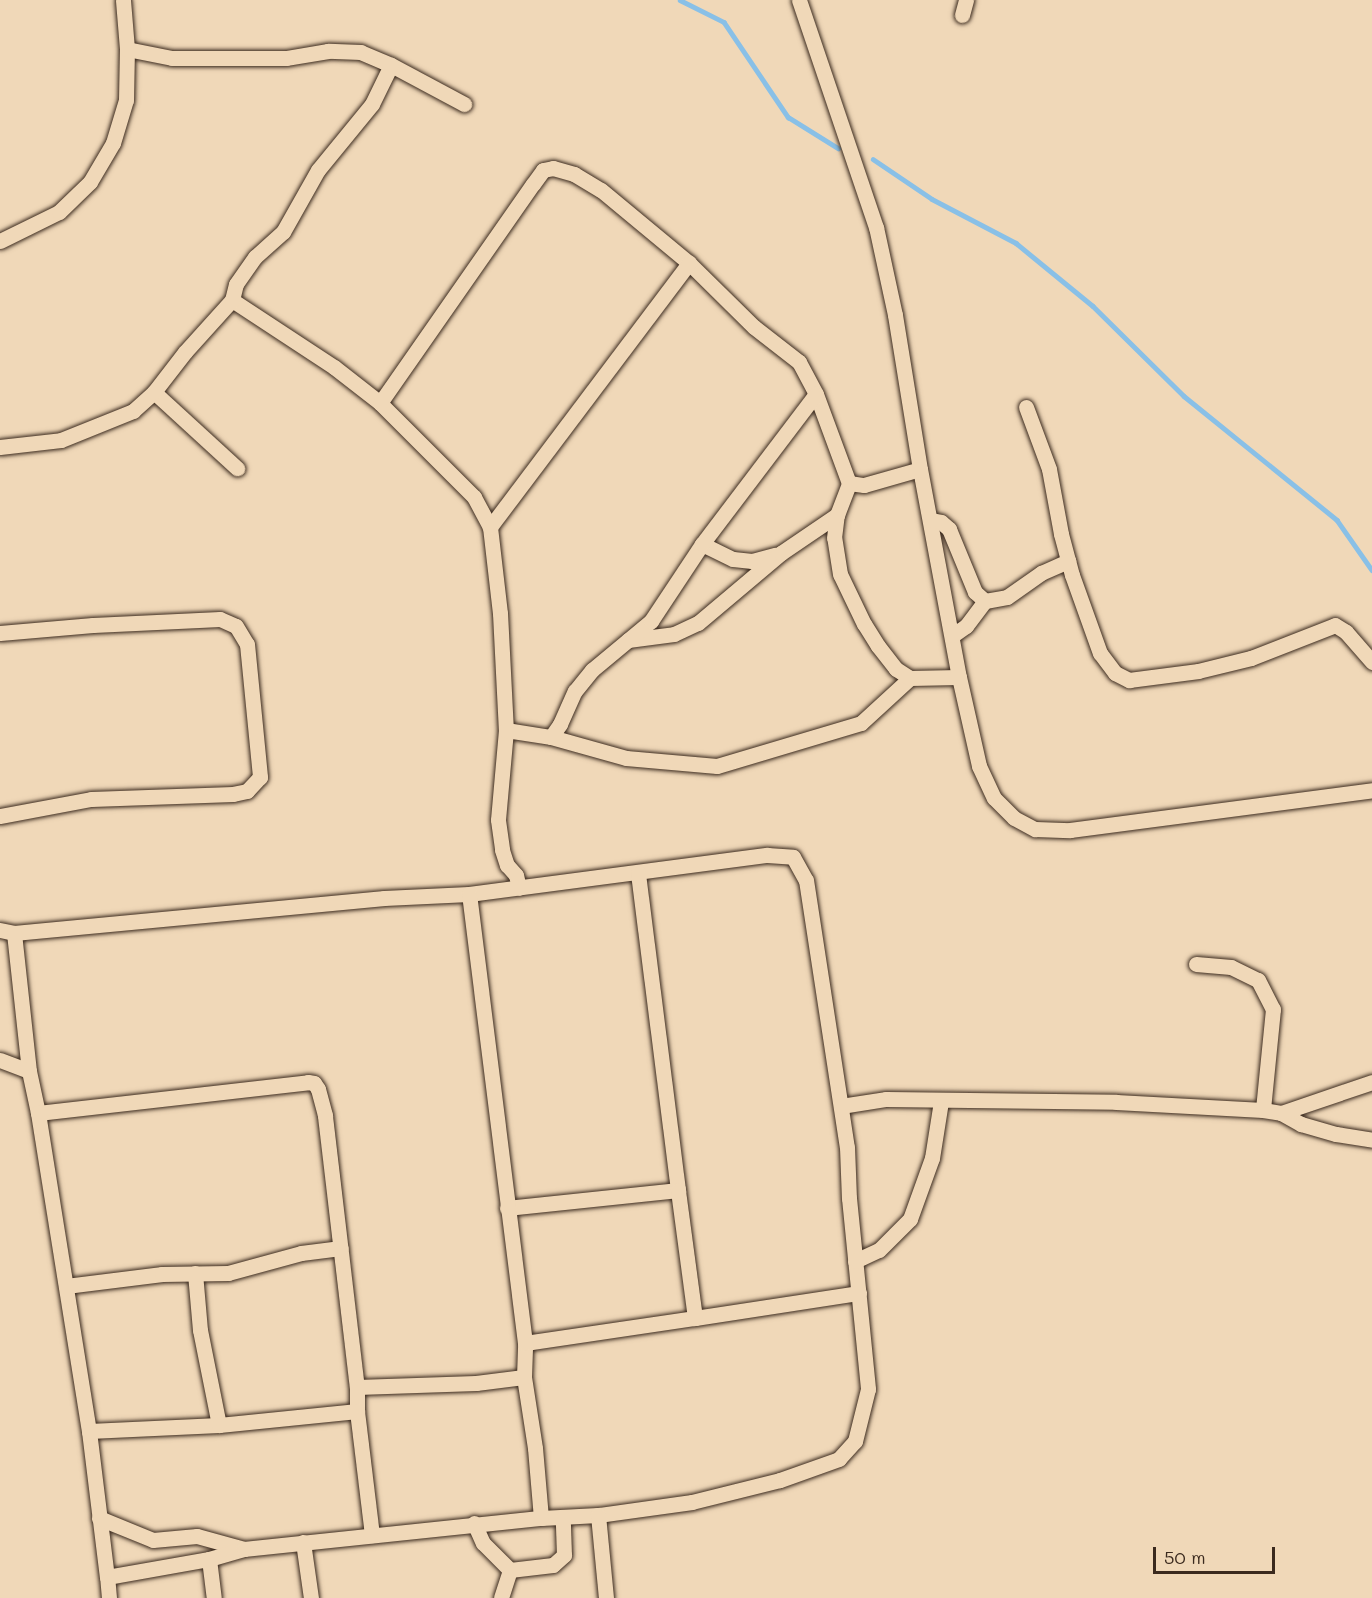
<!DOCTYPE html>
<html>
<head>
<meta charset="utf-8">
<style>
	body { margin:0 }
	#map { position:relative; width:1372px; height:1598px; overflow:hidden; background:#f0d8b8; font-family:Mali,sans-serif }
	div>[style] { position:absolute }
	.stream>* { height:4.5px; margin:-2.25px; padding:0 2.25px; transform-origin:2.25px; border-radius:2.25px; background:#89c0e7 }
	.roads { filter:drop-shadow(0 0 2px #3b2a1e) drop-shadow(0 0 2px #3b2a1e) }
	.street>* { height:15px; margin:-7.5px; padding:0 7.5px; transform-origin:7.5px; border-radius:7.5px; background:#f0d8b8 }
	span { translate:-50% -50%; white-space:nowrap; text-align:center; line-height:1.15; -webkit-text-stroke:4.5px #f0d8b8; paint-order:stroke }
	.scale { position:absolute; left:1153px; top:1547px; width:122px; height:27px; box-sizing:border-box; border:3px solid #3b2a1e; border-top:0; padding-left:8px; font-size:18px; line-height:21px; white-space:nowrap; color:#3b2a1e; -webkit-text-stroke:4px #f0d8b8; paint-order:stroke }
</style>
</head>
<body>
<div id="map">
	<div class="stream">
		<div style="left:680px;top:0;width:49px;rotate:26.6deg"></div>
		<div style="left:724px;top:22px;width:115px;rotate:56deg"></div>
		<div style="left:788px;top:117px;width:59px;rotate:31.8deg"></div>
		<div style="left:873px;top:159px;width:71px;rotate:34.1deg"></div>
		<div style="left:932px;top:199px;width:95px;rotate:27.6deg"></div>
		<div style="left:1016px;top:243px;width:99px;rotate:39.3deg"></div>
		<div style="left:1093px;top:306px;width:128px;rotate:44.7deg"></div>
		<div style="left:1184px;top:396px;width:197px;rotate:39deg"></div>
		<div style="left:1337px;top:520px;width:61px;rotate:55deg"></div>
	</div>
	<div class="roads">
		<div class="street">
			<div style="left:799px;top:0;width:240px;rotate:71.3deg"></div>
			<div style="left:876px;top:227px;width:90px;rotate:77.8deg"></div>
			<div style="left:895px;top:315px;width:156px;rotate:80.8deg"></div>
			<div style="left:920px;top:469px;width:212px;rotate:79.4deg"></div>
			<div style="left:959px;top:677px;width:91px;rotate:77.3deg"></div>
			<div style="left:979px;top:766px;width:35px;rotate:65deg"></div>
			<div style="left:994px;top:798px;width:28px;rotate:45deg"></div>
			<div style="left:1014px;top:818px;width:24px;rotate:28deg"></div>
			<div style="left:1035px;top:829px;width:35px;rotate:2deg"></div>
			<div style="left:1070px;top:830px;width:305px;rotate:-7.5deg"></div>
			<div style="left:962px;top:15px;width:16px;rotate:-75deg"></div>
			<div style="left:391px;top:65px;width:83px;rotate:28.1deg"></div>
			<div style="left:0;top:241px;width:66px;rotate:-26.2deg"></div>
			<div style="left:59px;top:212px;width:43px;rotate:-44.1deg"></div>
			<div style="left:90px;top:182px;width:45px;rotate:-59.5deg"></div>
			<div style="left:113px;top:143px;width:45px;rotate:-73.2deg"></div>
			<div style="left:126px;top:100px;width:51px;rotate:-88.9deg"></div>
			<div style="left:127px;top:49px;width:49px;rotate:-94.7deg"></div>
			<div style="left:232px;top:300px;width:122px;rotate:33.3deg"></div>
			<div style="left:334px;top:367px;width:58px;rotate:38deg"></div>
			<div style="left:380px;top:403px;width:133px;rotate:45deg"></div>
			<div style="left:474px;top:497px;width:34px;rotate:62deg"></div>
			<div style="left:490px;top:527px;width:87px;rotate:83.4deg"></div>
			<div style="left:500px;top:613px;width:117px;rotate:87.1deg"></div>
			<div style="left:506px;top:730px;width:90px;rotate:95.1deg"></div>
			<div style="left:498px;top:820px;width:30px;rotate:82deg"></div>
			<div style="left:502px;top:850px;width:16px;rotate:72deg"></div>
			<div style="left:507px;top:865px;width:13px;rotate:48deg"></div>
			<div style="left:516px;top:875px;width:13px;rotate:77deg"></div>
			<div style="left:154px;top:392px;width:113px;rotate:42.5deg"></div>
			<div style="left:380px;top:403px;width:267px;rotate:-55.1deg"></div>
			<div style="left:533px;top:184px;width:17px;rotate:-54deg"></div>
			<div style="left:543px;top:170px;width:10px;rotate:-11deg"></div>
			<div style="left:553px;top:168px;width:22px;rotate:16deg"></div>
			<div style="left:574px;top:174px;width:31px;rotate:31deg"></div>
			<div style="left:601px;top:190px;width:114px;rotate:39.7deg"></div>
			<div style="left:689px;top:263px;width:91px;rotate:44.6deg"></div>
			<div style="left:754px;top:327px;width:57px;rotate:37.9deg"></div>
			<div style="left:799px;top:362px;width:36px;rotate:62deg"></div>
			<div style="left:816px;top:394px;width:95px;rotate:69.7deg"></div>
			<div style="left:849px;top:483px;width:15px;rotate:8deg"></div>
			<div style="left:864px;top:485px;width:58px;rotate:-15.9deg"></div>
			<div style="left:1026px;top:407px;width:66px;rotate:69.6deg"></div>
			<div style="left:1049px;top:469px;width:66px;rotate:79.5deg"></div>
			<div style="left:1061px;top:534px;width:42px;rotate:75deg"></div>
			<div style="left:1072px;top:575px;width:83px;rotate:70.3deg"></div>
			<div style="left:1100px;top:653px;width:25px;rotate:53deg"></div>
			<div style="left:1115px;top:673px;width:16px;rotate:27deg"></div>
			<div style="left:1129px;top:680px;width:70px;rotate:-7.4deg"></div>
			<div style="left:1198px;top:671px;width:55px;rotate:-13.8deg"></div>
			<div style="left:1251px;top:658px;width:90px;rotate:-21.4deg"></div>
			<div style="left:1335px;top:625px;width:13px;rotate:32deg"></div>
			<div style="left:1346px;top:632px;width:40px;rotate:49deg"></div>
			<div style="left:0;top:447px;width:61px;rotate:-6.5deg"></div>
			<div style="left:61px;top:440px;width:78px;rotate:-21.9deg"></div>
			<div style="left:133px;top:411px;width:28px;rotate:-42deg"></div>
			<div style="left:154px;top:392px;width:51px;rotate:-52.2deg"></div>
			<div style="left:185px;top:352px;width:70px;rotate:-47.9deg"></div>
			<div style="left:232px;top:300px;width:16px;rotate:-76deg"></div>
			<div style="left:236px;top:284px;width:33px;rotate:-55deg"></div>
			<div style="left:255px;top:257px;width:38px;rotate:-42deg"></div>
			<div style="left:283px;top:232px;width:71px;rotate:-60.6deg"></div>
			<div style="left:318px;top:170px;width:85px;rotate:-50.7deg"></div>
			<div style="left:372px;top:104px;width:43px;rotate:-64deg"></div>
			<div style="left:391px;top:65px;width:33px;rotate:-157deg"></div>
			<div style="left:361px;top:52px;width:33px;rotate:-178deg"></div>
			<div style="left:328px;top:51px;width:43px;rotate:170.5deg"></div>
			<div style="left:286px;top:58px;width:114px;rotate:180deg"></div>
			<div style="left:172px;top:58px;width:46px;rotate:-168.7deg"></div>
			<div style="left:931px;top:520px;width:10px;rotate:11deg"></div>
			<div style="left:941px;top:522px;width:11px;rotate:41deg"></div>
			<div style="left:949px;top:529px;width:68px;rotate:67.6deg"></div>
			<div style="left:975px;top:592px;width:13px;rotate:42deg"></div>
			<div style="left:490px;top:527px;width:331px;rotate:-53deg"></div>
			<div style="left:702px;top:544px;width:34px;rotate:26deg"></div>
			<div style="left:733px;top:559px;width:19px;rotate:6deg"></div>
			<div style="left:752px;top:561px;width:24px;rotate:-15deg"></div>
			<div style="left:0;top:633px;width:93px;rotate:-4.9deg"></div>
			<div style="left:93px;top:625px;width:127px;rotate:-2.7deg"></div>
			<div style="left:220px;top:619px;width:17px;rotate:24deg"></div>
			<div style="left:236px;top:626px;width:21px;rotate:59deg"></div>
			<div style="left:247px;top:644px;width:134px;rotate:84.4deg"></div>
			<div style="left:260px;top:777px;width:19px;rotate:133deg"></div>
			<div style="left:247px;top:791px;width:14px;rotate:168deg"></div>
			<div style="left:233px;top:794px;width:142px;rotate:178deg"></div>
			<div style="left:91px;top:799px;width:93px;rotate:169.4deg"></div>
			<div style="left:953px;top:635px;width:16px;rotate:-35deg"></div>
			<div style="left:966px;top:626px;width:31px;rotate:-53deg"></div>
			<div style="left:985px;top:601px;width:22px;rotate:-10deg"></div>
			<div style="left:1007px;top:597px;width:42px;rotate:-35.2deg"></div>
			<div style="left:1041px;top:573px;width:30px;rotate:-24deg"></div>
			<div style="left:628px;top:640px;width:46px;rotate:-7.4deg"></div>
			<div style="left:674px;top:634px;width:26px;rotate:-25deg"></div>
			<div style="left:698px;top:623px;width:109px;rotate:-40.1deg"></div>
			<div style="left:781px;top:553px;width:68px;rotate:-34.2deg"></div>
			<div style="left:910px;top:678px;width:49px;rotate:-1.2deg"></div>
			<div style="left:506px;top:730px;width:46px;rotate:8.8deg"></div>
			<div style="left:551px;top:737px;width:78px;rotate:15.6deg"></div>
			<div style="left:626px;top:758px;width:91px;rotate:5deg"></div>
			<div style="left:717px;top:766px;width:150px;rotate:-16.6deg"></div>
			<div style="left:861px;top:723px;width:67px;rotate:-42.6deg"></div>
			<div style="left:910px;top:678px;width:17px;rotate:-147deg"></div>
			<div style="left:896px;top:669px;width:29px;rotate:-128deg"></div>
			<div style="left:878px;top:646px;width:26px;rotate:-122deg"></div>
			<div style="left:864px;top:624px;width:55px;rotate:-115.6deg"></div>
			<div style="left:840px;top:574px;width:36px;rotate:-99deg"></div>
			<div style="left:834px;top:538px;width:23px;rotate:-83deg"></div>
			<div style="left:837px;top:515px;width:34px;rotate:-69deg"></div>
			<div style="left:551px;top:737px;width:16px;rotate:-55deg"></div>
			<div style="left:560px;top:724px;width:36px;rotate:-66deg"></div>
			<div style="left:575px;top:691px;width:27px;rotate:-51deg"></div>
			<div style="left:592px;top:670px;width:77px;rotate:-39.7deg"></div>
			<div style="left:651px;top:621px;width:92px;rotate:-56.5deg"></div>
			<div style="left:702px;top:544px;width:188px;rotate:-52.8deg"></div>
			<div style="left:0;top:930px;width:14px;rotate:12deg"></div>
			<div style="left:14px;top:933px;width:372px;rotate:-5.4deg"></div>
			<div style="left:384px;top:898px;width:85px;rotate:-2.7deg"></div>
			<div style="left:469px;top:894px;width:301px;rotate:-7.5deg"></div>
			<div style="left:767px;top:855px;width:26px;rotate:4deg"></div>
			<div style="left:793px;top:857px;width:26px;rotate:61deg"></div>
			<div style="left:806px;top:880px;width:270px;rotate:81.3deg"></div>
			<div style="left:847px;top:1147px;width:51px;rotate:87.8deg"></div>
			<div style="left:849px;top:1198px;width:192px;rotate:84.3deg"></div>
			<div style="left:868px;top:1389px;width:54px;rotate:104deg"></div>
			<div style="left:855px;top:1441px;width:24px;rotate:132deg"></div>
			<div style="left:839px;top:1459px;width:63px;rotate:160.4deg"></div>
			<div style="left:780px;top:1480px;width:91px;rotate:166deg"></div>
			<div style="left:692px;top:1502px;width:95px;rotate:172.1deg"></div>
			<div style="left:598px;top:1515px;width:57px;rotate:177deg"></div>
			<div style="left:14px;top:933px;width:139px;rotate:83.8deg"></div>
			<div style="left:29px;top:1071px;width:43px;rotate:77.9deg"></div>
			<div style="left:38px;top:1113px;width:322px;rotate:80.9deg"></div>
			<div style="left:89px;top:1431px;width:147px;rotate:83deg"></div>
			<div style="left:1196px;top:964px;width:35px;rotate:5deg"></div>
			<div style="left:1231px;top:967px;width:30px;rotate:26deg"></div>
			<div style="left:1258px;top:980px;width:33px;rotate:63deg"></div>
			<div style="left:1273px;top:1009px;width:101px;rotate:95.7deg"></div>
			<div style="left:0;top:1060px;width:31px;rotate:21deg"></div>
			<div style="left:841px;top:1106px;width:46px;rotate:-8.8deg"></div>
			<div style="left:886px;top:1099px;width:230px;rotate:0.7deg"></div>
			<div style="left:1116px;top:1102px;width:147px;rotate:3.1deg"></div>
			<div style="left:1263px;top:1110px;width:18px;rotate:9deg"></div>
			<div style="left:1281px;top:1113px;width:23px;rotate:29deg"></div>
			<div style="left:1301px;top:1124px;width:36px;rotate:16deg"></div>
			<div style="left:1336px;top:1134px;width:36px;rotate:9deg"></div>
			<div style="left:38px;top:1113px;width:272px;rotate:-6.5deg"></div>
			<div style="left:308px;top:1082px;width:6px;rotate:9deg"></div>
			<div style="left:314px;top:1083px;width:7px;rotate:56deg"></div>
			<div style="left:318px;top:1089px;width:28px;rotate:75deg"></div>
			<div style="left:325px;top:1116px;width:273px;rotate:83.3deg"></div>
			<div style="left:357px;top:1387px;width:119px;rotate:-1.9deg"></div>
			<div style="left:476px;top:1383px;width:48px;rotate:-7.1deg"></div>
			<div style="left:1281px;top:1113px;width:96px;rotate:-18.8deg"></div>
			<div style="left:507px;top:1208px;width:172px;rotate:-6deg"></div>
			<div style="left:678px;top:1190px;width:319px;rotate:-97.2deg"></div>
			<div style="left:855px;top:1261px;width:26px;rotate:-25deg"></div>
			<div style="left:879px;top:1250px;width:44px;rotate:-45deg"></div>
			<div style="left:910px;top:1219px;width:65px;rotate:-70.2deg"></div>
			<div style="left:932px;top:1158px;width:58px;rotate:-81deg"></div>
			<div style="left:195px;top:1273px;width:57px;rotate:85deg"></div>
			<div style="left:200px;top:1330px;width:97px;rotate:78.7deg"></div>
			<div style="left:66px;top:1286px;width:97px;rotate:-7.1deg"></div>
			<div style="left:162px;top:1274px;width:66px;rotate:-0.9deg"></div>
			<div style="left:228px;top:1273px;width:76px;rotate:-15.3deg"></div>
			<div style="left:301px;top:1253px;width:40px;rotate:-7.1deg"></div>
			<div style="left:695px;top:1318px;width:166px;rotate:-8.7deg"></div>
			<div style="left:525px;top:1343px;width:172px;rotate:-8.4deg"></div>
			<div style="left:695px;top:1318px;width:129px;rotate:-97.6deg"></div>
			<div style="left:357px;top:1387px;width:24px;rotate:90deg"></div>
			<div style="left:357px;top:1411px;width:125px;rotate:83.1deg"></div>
			<div style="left:89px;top:1431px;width:130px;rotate:-2.6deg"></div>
			<div style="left:219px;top:1425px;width:139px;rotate:-5.8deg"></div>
			<div style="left:598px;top:1515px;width:83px;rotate:84.5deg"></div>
			<div style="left:99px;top:1518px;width:58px;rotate:22.2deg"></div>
			<div style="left:153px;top:1540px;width:44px;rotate:-5.2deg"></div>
			<div style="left:197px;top:1536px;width:49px;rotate:15.5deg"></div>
			<div style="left:474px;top:1523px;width:22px;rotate:66deg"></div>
			<div style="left:483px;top:1543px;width:38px;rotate:45deg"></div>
			<div style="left:510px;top:1570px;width:29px;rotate:108deg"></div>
			<div style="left:303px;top:1542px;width:57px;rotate:81.9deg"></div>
			<div style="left:209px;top:1559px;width:39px;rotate:83deg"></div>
			<div style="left:510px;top:1570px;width:43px;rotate:-6.6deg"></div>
			<div style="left:553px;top:1565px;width:15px;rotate:-42deg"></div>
			<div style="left:564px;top:1555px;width:38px;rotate:-92deg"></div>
			<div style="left:109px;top:1598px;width:21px;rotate:-95deg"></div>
			<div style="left:107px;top:1577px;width:104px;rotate:-10deg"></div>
			<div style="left:209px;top:1559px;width:36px;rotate:-16deg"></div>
			<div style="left:244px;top:1549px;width:299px;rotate:-6deg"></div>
			<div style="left:541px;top:1518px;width:70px;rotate:-94.9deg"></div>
			<div style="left:535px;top:1448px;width:72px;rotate:-98.8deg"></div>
			<div style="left:524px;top:1377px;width:34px;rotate:-88deg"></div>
			<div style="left:525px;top:1343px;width:452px;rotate:-97.1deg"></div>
		</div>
	</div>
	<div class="scale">50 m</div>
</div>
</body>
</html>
